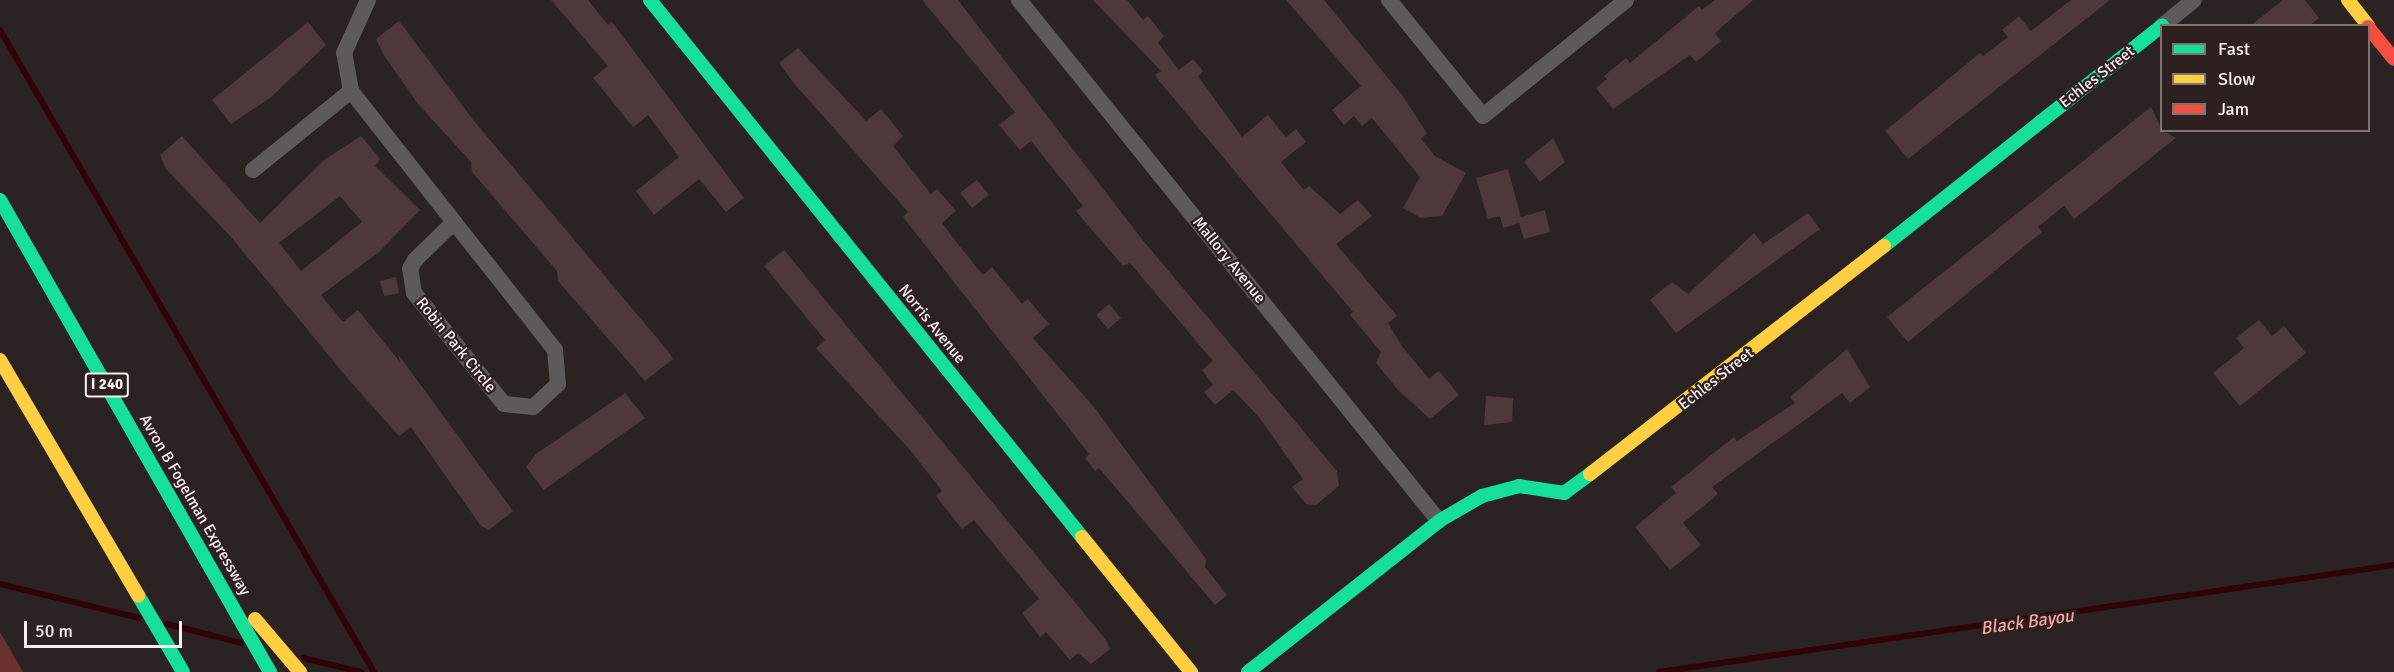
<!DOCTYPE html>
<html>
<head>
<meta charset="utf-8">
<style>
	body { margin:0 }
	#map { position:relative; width:2394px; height:672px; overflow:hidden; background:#2a2322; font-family:Signika,sans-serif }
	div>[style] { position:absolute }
	.green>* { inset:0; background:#693130 }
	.stream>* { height:6px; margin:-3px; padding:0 3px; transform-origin:3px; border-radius:3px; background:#2f0307 }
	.building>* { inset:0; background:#4d393a }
	.street>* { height:16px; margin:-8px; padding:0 8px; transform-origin:8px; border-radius:8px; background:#5d5a59 }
	.fast>* { height:14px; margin:-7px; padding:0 7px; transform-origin:7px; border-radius:7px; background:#16e098 }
	.slow>* { height:14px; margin:-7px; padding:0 7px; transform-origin:7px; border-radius:7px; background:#ffcf43 }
	.jam>* { height:14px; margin:-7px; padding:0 7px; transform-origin:7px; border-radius:7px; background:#f24e42 }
	span { translate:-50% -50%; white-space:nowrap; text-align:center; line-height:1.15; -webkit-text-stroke:4.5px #2d201f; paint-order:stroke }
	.shield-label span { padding:2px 4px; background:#2d201f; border:2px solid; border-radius:4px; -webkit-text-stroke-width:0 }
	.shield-label { font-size:15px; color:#f9efef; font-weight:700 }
	.street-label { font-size:16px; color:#f9efef }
	.water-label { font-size:18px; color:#f6a5a2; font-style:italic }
	.legend { position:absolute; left:2160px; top:24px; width:210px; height:108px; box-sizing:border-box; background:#2d201f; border:2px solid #7f7372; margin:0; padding:8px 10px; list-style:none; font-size:18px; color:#f9efef }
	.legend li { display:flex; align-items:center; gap:12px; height:30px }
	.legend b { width:30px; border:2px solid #7f7372 }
	.scale { position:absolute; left:24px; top:621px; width:158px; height:27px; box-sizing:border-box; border:3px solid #f9efef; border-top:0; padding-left:8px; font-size:18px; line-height:21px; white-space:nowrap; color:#f9efef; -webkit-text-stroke:4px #2d201f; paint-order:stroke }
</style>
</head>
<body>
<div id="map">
	<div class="green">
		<div style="clip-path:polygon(0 632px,23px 672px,0 672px)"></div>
	</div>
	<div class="stream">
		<div style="left:0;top:30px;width:743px;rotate:59.78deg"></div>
		<div style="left:0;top:584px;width:143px;rotate:13.7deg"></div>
		<div style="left:167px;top:624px;width:76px;rotate:14.4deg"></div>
		<div style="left:303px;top:658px;width:60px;rotate:13.6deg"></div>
		<div style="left:1659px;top:672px;width:743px;rotate:-8.28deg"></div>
	</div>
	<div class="building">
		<div style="clip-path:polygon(551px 0,588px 0,608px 25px,612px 22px,744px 198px,726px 212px,699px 179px,654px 215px,636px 191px,679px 157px,648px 115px,633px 127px,593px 78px,608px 66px)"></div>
		<div style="clip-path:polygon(922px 0,958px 0,1141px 238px,1337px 471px,1339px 486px,1316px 505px,1306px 504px,1292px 487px,1303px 479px,1258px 416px,1233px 390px,1215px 405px,1204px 392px,1213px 385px,1202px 370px,1213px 361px,1130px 263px,1123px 266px,1092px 230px,1076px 211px,1083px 206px,1031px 141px,1020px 150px,999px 125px,1015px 112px)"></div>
		<div style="clip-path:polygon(1093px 0,1127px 0,1143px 20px,1148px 16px,1164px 36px,1158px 43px,1179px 70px,1193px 59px,1203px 71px,1198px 76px,1242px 137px,1268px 115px,1286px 137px,1296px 129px,1306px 142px,1281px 162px,1304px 190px,1309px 186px,1340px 214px,1358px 200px,1372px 216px,1336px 244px,1397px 316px,1388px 323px,1402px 346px,1429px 379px,1439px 371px,1459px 395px,1430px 419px,1398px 390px,1376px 363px,1381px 352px,1350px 315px,1353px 312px,1160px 82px,1155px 75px,1161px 71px)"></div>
		<div style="clip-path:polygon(1286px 0,1324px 0,1402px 95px,1427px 133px,1421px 139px,1435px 156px,1466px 173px,1442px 216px,1421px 218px,1403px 208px,1420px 177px,1372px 118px,1362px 126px,1354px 116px,1344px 125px,1332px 110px,1361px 86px)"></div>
		<div style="clip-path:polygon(1715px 0,1753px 0,1715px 33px,1721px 41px,1696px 62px,1690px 55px,1613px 109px,1596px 88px,1607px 79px,1604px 76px,1626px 58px,1630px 63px,1699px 6px,1702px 10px)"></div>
		<div style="clip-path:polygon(2071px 0,2110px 0,1908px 159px,1885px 131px,1980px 53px,1983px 56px,2008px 37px,2002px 30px,2019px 16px,2031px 31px)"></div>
		<div style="clip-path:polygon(2283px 0,2305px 0,2319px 18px,2309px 26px,2250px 26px)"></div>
		<div style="clip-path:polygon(399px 21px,474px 121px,668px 351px,673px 359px,645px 381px,558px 281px,557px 271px,472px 172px,471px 162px,418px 104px,383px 54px,376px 39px)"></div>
		<div style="clip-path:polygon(308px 22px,326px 45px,270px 98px,231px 124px,212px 100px)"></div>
		<div style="clip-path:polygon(798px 48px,866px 121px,881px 109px,903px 136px,893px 146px,931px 194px,937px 189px,956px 211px,942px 223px,957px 243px,983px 275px,992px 267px,1022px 304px,1028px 299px,1049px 324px,1033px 338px,1094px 407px,1206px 559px,1205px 567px,1227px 595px,1215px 605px,1099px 468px,1095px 471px,1085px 458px,1089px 454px,903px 217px,908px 212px,792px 81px,779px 63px)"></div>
		<div style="clip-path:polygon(2151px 107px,2162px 130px,2176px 138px,2074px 219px,2064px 206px,2038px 227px,2042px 232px,1908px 342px,1887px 317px)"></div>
		<div style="clip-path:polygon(evenodd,182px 136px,260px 223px,324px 160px,361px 136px,380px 159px,375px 166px,420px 210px,378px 253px,321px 295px,343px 322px,358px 310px,400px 362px,398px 354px,513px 511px,489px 530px,481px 526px,411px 427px,399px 436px,349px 380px,231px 237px,166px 169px,160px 155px,182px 136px,340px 196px,362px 222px,301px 271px,279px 243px,340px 196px)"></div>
		<div style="clip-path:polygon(1553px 138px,1565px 162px,1540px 182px,1524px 162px)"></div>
		<div style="clip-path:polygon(1508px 169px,1521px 217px,1545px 210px,1550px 232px,1524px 239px,1519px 223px,1503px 228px,1500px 216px,1488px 219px,1476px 178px)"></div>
		<div style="clip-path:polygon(977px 180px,989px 195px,972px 208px,960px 193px)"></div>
		<div style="clip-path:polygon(1808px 213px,1820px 229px,1676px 333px,1650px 300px,1672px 282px,1688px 294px,1754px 233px,1763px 244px)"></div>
		<div style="clip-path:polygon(784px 250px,1106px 640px,1110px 649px,1091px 664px,1078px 653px,1070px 660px,1046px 632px,1040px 637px,1022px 613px,1039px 599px,974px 520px,962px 529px,936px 496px,942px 491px,910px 450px,816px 348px,825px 340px,764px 266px)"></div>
		<div style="clip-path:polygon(396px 277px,399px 293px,384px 296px,380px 281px)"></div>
		<div style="clip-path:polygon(1109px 304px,1121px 318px,1108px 329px,1096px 315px)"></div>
		<div style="clip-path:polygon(2259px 320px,2272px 336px,2284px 326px,2306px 353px,2240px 406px,2213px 373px,2244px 348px,2236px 338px)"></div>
		<div style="clip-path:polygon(1847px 349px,1870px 387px,1850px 403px,1842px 393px,1712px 487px,1718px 494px,1683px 523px,1701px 545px,1670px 570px,1635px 527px,1676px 493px,1671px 487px,1734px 437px,1737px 441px,1795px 403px,1790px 397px)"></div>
		<div style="clip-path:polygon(625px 393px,645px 418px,544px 490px,526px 467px,536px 454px)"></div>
		<div style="clip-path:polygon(1486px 396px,1513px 398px,1512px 422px,1484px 425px)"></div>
	</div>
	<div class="street">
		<div style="left:1019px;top:0;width:669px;rotate:51.13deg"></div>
		<div style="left:1389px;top:0;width:149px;rotate:51deg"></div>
		<div style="left:1483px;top:116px;width:184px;rotate:-39deg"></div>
		<div style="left:2162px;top:26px;width:41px;rotate:-39.1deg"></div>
		<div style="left:351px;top:91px;width:167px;rotate:51.8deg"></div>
		<div style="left:253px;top:170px;width:126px;rotate:-38.9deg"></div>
		<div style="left:351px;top:91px;width:39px;rotate:-100deg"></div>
		<div style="left:344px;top:53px;width:58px;rotate:-65.6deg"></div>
		<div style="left:454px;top:222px;width:163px;rotate:51.7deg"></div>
		<div style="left:555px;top:350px;width:34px;rotate:85deg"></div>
		<div style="left:558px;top:384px;width:34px;rotate:137deg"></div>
		<div style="left:533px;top:407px;width:29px;rotate:-174deg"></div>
		<div style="left:504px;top:404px;width:143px;rotate:-129deg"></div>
		<div style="left:414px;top:293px;width:24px;rotate:-99deg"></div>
		<div style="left:410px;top:269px;width:10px;rotate:-61deg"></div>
		<div style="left:415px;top:260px;width:54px;rotate:-44.3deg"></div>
	</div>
	<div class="fast">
		<div style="left:650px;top:0;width:689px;rotate:51.18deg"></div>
		<div style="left:0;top:200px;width:544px;rotate:60.23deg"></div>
		<div style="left:1884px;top:246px;width:355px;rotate:-38.4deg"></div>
		<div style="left:138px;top:595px;width:89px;rotate:59.7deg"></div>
		<div style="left:1248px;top:672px;width:243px;rotate:-38.3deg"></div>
		<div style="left:1439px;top:521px;width:50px;rotate:-30.2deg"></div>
		<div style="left:1482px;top:496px;width:38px;rotate:-15deg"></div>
		<div style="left:1519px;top:486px;width:46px;rotate:8.8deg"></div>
		<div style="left:1564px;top:493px;width:32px;rotate:-36deg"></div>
	</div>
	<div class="slow">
		<div style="left:2348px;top:0;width:33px;rotate:52deg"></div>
		<div style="left:0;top:360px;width:273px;rotate:59.6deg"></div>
		<div style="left:1590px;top:474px;width:372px;rotate:-37.8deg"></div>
		<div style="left:1082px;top:537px;width:174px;rotate:51.1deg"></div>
		<div style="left:255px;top:619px;width:70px;rotate:49.7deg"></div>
	</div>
	<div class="jam">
		<div style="left:2368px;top:27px;width:41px;rotate:50.9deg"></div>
	</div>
	<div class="shield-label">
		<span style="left:107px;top:385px">I 240</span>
	</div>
	<div class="street-label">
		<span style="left:2097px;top:77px;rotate:-38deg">Echles Street</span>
		<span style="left:1229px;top:260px;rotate:51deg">Mallory Avenue</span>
		<span style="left:932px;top:324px;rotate:51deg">Norris Avenue</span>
		<span style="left:456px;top:345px;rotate:51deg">Robin Park Circle</span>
		<span style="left:1716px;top:379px;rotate:-38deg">Echles Street</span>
		<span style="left:195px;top:505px;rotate:60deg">Avron B Fogelman Expressway</span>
	</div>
	<div class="water-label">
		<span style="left:2027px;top:622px;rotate:-8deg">Black Bayou</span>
	</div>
	<ul class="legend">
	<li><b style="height:8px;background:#16e098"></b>Fast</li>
	<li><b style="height:8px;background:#ffcf43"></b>Slow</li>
	<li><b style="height:8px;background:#f24e42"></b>Jam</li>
	</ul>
	<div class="scale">50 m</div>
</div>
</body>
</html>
